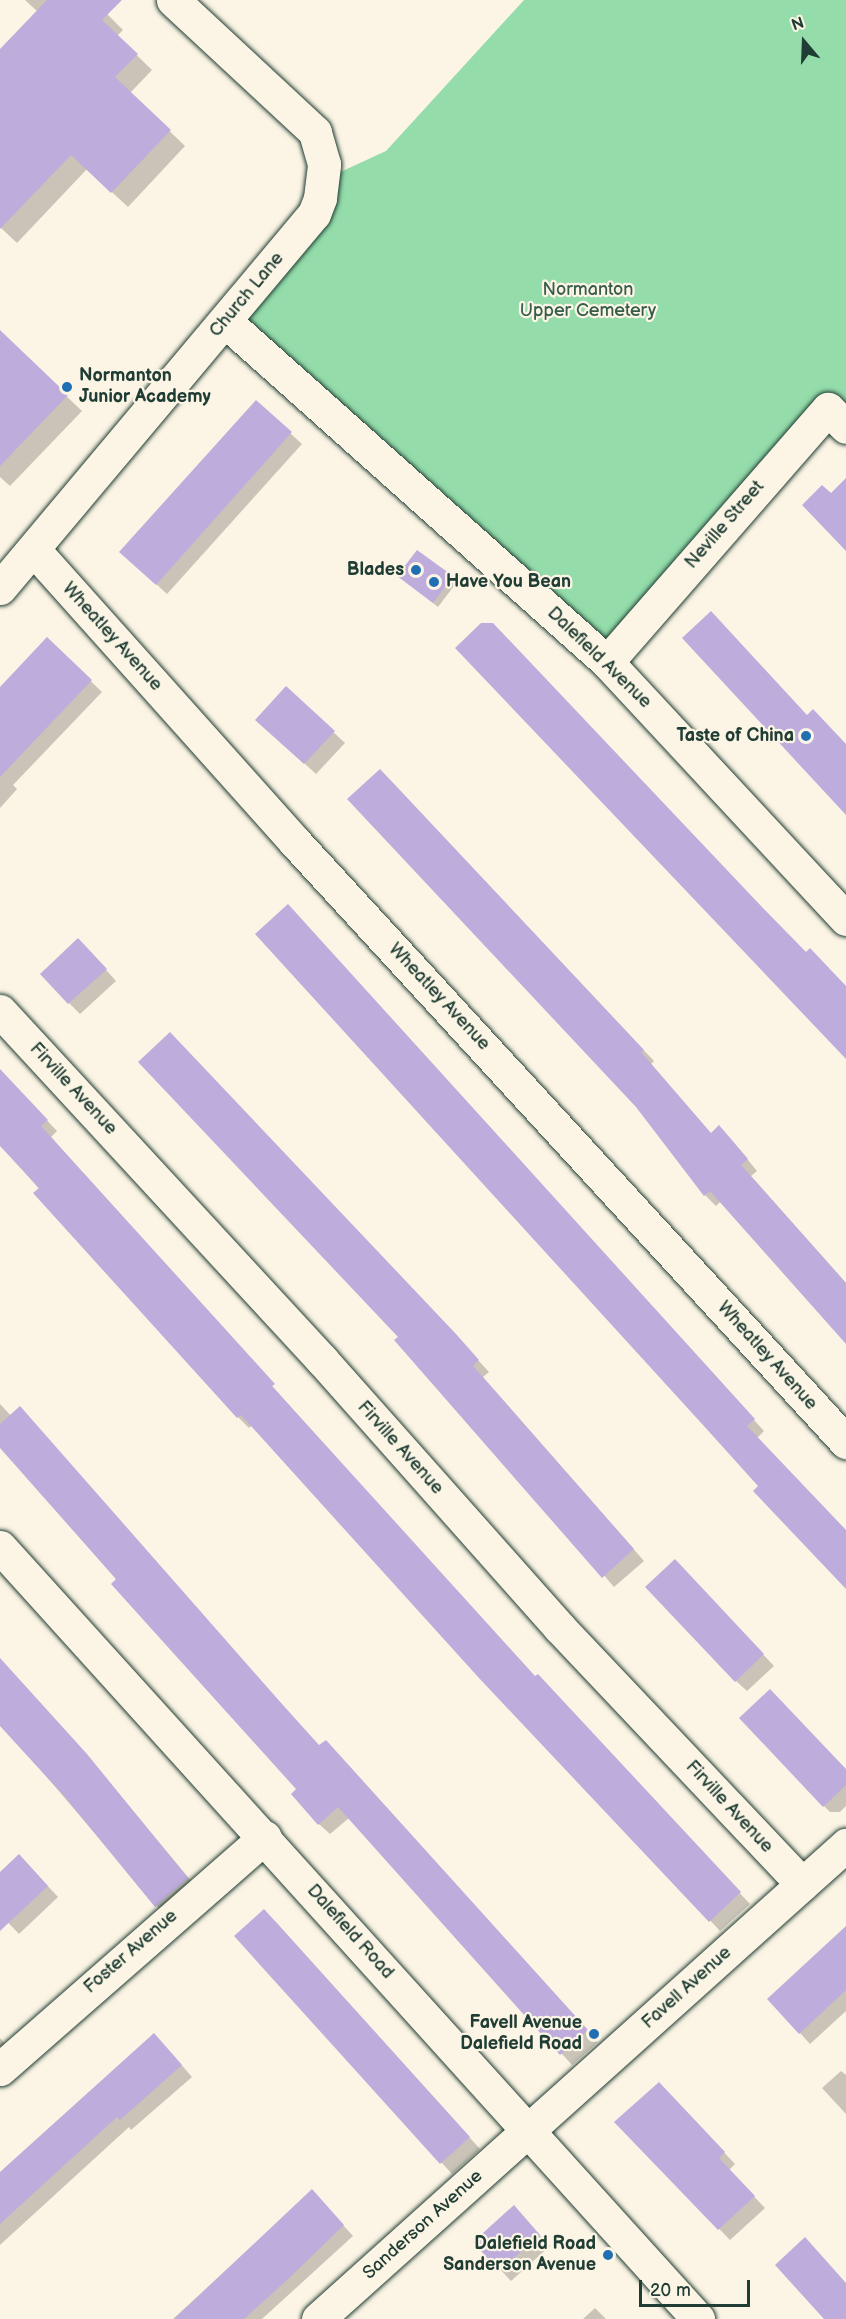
<!DOCTYPE html>
<html>
<head>
<meta charset="utf-8">
<style>
	body { margin:0 }
	#map { position:relative; width:846px; height:2319px; overflow:hidden; background:#fcf5e5; font-family:"Balsamiq Sans",sans-serif }
	div>[style] { position:absolute }
	.green>* { inset:0; background:#94dcaa }
	.shadow>* { inset:0; background:#0003 }
	.building>* { inset:0; background:#beacdc }
	.roads { filter:drop-shadow(0 0 2px #1f3d34) drop-shadow(0 0 2px #1f3d34) }
	.street>* { height:33px; margin:-16.5px; padding:0 16.5px; transform-origin:16.5px; border-radius:16.5px; background:#fcf5e5 }
	.dots>* { width:16px; height:16px; translate:-50% -50%; box-sizing:border-box; border:3px solid #fcf5e5; border-radius:50% }
	span { translate:-50% -50%; white-space:nowrap; text-align:center; line-height:1.15; -webkit-text-stroke:4.5px #fcf5e5; paint-order:stroke }
	.park-label { font-size:18px; color:#365d4c }
	.street-label { font-size:18px; color:#1f3d34 }
	.poi-label { font-size:18px; color:#1f3d34; font-weight:700 }
	.left { translate:0 -50%; text-align:left }
	.right { translate:-100% -50%; text-align:right }
	.north { position:absolute; left:774px; top:12px; width:60px; height:60px; -webkit-text-stroke:4px #fcf5e5; paint-order:stroke; rotate:341deg; font-size:16px; font-weight:700; line-height:24px; text-align:center; color:#1f3d34 }
	.north::after { content:''; display:block; margin:auto; width:21px; height:27px; background:#1f3d34; clip-path:polygon(50% 0,100% 100%,50% 72%,0 100%) }
	.scale { position:absolute; left:639px; top:2280px; width:111px; height:27px; box-sizing:border-box; border:3px solid #1f3d34; border-top:0; padding-left:8px; font-size:18px; line-height:21px; white-space:nowrap; color:#1f3d34; -webkit-text-stroke:4px #fcf5e5; paint-order:stroke }
</style>
</head>
<body>
<div id="map">
	<div class="green">
		<div style="clip-path:polygon(524px 0,846px 0,846px 427px,828px 410px,607px 662px,225px 321px,323px 180px,386px 151px)"></div>
	</div>
	<div class="shadow">
		<div style="clip-path:polygon(25px 0,93px 0,123px 30px,117px 36px,152px 70px,130px 93px,185px 146px,128px 207px,87px 169px,17px 243px,0 227px,0 52px,38px 12px)"></div>
		<div style="clip-path:polygon(0 333px,82px 411px,10px 486px,0 477px)"></div>
		<div style="clip-path:polygon(256px 402px,302px 444px,167px 594px,132px 562px)"></div>
		<div style="clip-path:polygon(452px 577px,457px 582px,438px 607px,405px 581px)"></div>
		<div style="clip-path:polygon(47px 639px,102px 692px,13px 785px,17px 789px,0 808px,0 692px)"></div>
		<div style="clip-path:polygon(286px 688px,345px 743px,316px 774px,268px 730px)"></div>
		<div style="clip-path:polygon(391px 781px,654px 1061px,651px 1064px,711px 1134px,730px 1138px,757px 1171px,751px 1176px,846px 1283px,846px 1341px,721px 1201px,716px 1206px,705px 1195px)"></div>
		<div style="clip-path:polygon(299px 917px,764px 1431px,757px 1438px,846px 1531px,846px 1587px)"></div>
		<div style="clip-path:polygon(89px 951px,116px 981px,80px 1014px,69px 1003px)"></div>
		<div style="clip-path:polygon(0 1071px,57px 1131px,51px 1137px,343px 1466px,536px 1678px,750px 1904px,720px 1931px,252px 1425px,249px 1428px,238px 1417px,0 1144px)"></div>
		<div style="clip-path:polygon(400px 1337px,466px 1347px,489px 1372px,483px 1377px,644px 1561px,614px 1587px)"></div>
		<div style="clip-path:polygon(0 1404px,320px 1747px,336px 1752px,598px 2042px,572px 2065px,349px 1818px,330px 1834px,319px 1824px,299px 1789px,0 1446px)"></div>
		<div style="clip-path:polygon(686px 1572px,774px 1666px,747px 1691px,736px 1681px)"></div>
		<div style="clip-path:polygon(0 1662px,73px 1739px,198px 1889px,166px 1917px,0 1722px)"></div>
		<div style="clip-path:polygon(846px 1770px,846px 1806px,840px 1812px,830px 1812px,818px 1800px)"></div>
		<div style="clip-path:polygon(30px 1867px,58px 1897px,19px 1934px,0 1914px,0 1874px)"></div>
		<div style="clip-path:polygon(275px 1921px,480px 2149px,452px 2174px,236px 1936px)"></div>
		<div style="clip-path:polygon(846px 1928px,846px 2011px,810px 2044px,800px 2033px)"></div>
		<div style="clip-path:polygon(0 2038px,12px 2052px,0 2063px)"></div>
		<div style="clip-path:polygon(165px 2046px,192px 2077px,131px 2130px,129px 2127px,0 2245px,0 2173px)"></div>
		<div style="clip-path:polygon(841px 2071px,846px 2075px,846px 2114px,822px 2088px)"></div>
		<div style="clip-path:polygon(669px 2094px,735px 2164px,729px 2170px,765px 2208px,730px 2240px,616px 2122px)"></div>
		<div style="clip-path:polygon(312px 2191px,353px 2236px,262px 2319px,173px 2319px)"></div>
		<div style="clip-path:polygon(524px 2218px,550px 2246px,511px 2281px,475px 2242px)"></div>
		<div style="clip-path:polygon(595px 2308px,606px 2319px,583px 2319px)"></div>
	</div>
	<div class="building">
		<div style="clip-path:polygon(47px 0,122px 0,102px 20px,138px 54px,115px 77px,171px 130px,111px 193px,71px 155px,0 229px,0 49px)"></div>
		<div style="clip-path:polygon(0 330px,68px 395px,0 466px)"></div>
		<div style="clip-path:polygon(256px 400px,292px 432px,156px 585px,119px 552px)"></div>
		<div style="clip-path:polygon(846px 478px,846px 551px,802px 505px,822px 485px,831px 493px)"></div>
		<div style="clip-path:polygon(417px 550px,453px 576px,433px 603px,397px 576px)"></div>
		<div style="clip-path:polygon(711px 611px,807px 715px,813px 709px,846px 744px,846px 815px,682px 638px)"></div>
		<div style="clip-path:polygon(481px 623px,493px 623px,762px 907px,806px 952px,810px 948px,846px 986px,846px 1059px,455px 648px)"></div>
		<div style="clip-path:polygon(47px 637px,92px 680px,0 777px,0 687px)"></div>
		<div style="clip-path:polygon(286px 686px,335px 731px,304px 764px,255px 720px)"></div>
		<div style="clip-path:polygon(380px 769px,644px 1050px,641px 1052px,711px 1133px,719px 1125px,748px 1159px,741px 1165px,846px 1283px,846px 1344px,710px 1191px,704px 1196px,636px 1107px,347px 799px)"></div>
		<div style="clip-path:polygon(288px 904px,755px 1419px,747px 1426px,846px 1530px,846px 1589px,753px 1491px,758px 1486px,703px 1425px,255px 934px)"></div>
		<div style="clip-path:polygon(78px 938px,107px 969px,68px 1004px,40px 974px)"></div>
		<div style="clip-path:polygon(170px 1032px,456px 1334px,479px 1360px,473px 1366px,634px 1549px,602px 1578px,394px 1340px,398px 1337px,138px 1062px)"></div>
		<div style="clip-path:polygon(0 1069px,48px 1120px,41px 1126px,275px 1384px,272px 1386px,535px 1676px,538px 1674px,741px 1892px,709px 1922px,479px 1678px,241px 1415px,237px 1418px,33px 1193px,39px 1188px,0 1146px)"></div>
		<div style="clip-path:polygon(20px 1406px,282px 1704px,319px 1745px,326px 1740px,588px 2030px,560px 2055px,338px 1807px,318px 1825px,291px 1794px,296px 1789px,111px 1584px,116px 1579px,0 1448px,0 1424px)"></div>
		<div style="clip-path:polygon(675px 1559px,764px 1654px,735px 1682px,645px 1587px)"></div>
		<div style="clip-path:polygon(0 1658px,87px 1754px,188px 1878px,155px 1907px,65px 1797px,0 1726px)"></div>
		<div style="clip-path:polygon(770px 1689px,846px 1769px,846px 1785px,823px 1807px,739px 1718px)"></div>
		<div style="clip-path:polygon(19px 1854px,48px 1886px,0 1931px,0 1872px)"></div>
		<div style="clip-path:polygon(264px 1909px,470px 2137px,440px 2164px,234px 1936px)"></div>
		<div style="clip-path:polygon(846px 1926px,846px 1990px,799px 2034px,767px 1999px)"></div>
		<div style="clip-path:polygon(154px 2033px,182px 2065px,120px 2120px,117px 2117px,0 2224px,0 2172px)"></div>
		<div style="clip-path:polygon(659px 2082px,725px 2152px,719px 2158px,755px 2196px,718px 2230px,614px 2122px)"></div>
		<div style="clip-path:polygon(312px 2189px,344px 2225px,287px 2280px,244px 2319px,174px 2319px)"></div>
		<div style="clip-path:polygon(514px 2205px,540px 2235px,499px 2271px,473px 2242px)"></div>
		<div style="clip-path:polygon(805px 2237px,846px 2283px,846px 2319px,824px 2319px,775px 2265px)"></div>
	</div>
	<div class="roads">
		<div class="street">
			<div style="left:225px;top:321px;width:512px;rotate:41.75deg"></div>
			<div style="left:607px;top:662px;width:351px;rotate:47.1deg"></div>
			<div style="left:34px;top:550px;width:392px;rotate:48.2deg"></div>
			<div style="left:295px;top:842px;width:815px;rotate:47.44deg"></div>
			<div style="left:0;top:588px;width:488px;rotate:-50deg"></div>
			<div style="left:314px;top:214px;width:17px;rotate:-69deg"></div>
			<div style="left:320px;top:198px;width:34px;rotate:-83deg"></div>
			<div style="left:324px;top:164px;width:33px;rotate:-106deg"></div>
			<div style="left:315px;top:132px;width:194px;rotate:-137.1deg"></div>
			<div style="left:607px;top:662px;width:336px;rotate:-48.9deg"></div>
			<div style="left:828px;top:409px;width:25px;rotate:45deg"></div>
			<div style="left:0;top:1011px;width:475px;rotate:47.3deg"></div>
			<div style="left:322px;top:1360px;width:357px;rotate:48.4deg"></div>
			<div style="left:559px;top:1627px;width:354px;rotate:46.6deg"></div>
			<div style="left:0;top:1547px;width:1041px;rotate:47.88deg"></div>
			<div style="left:0;top:2069px;width:352px;rotate:-41.2deg"></div>
			<div style="left:318px;top:2319px;width:710px;rotate:-41.92deg"></div>
		</div>
	</div>
	<div class="dots">
		<div style="left:67px;top:387px;background:#1f6fb2"></div>
		<div style="left:416px;top:570px;background:#1f6fb2"></div>
		<div style="left:434px;top:582px;background:#1f6fb2"></div>
		<div style="left:806px;top:736px;background:#1f6fb2"></div>
		<div style="left:594px;top:2034px;background:#1f6fb2"></div>
		<div style="left:608px;top:2255px;background:#1f6fb2"></div>
	</div>
	<div class="park-label">
		<span style="left:588px;top:301px">Normanton<br>Upper Cemetery</span>
	</div>
	<div class="street-label">
		<span style="left:247px;top:295px;rotate:-50deg">Church Lane</span>
		<span style="left:725px;top:525px;rotate:-49deg">Neville Street</span>
		<span style="left:112px;top:637px;rotate:48deg">Wheatley Avenue</span>
		<span style="left:599px;top:658px;rotate:44deg">Dalefield Avenue</span>
		<span style="left:439px;top:997px;rotate:47deg">Wheatley Avenue</span>
		<span style="left:73px;top:1089px;rotate:47deg">Firville Avenue</span>
		<span style="left:767px;top:1356px;rotate:48deg">Wheatley Avenue</span>
		<span style="left:400px;top:1448px;rotate:48deg">Firville Avenue</span>
		<span style="left:729px;top:1807px;rotate:47deg">Firville Avenue</span>
		<span style="left:350px;top:1932px;rotate:48deg">Dalefield Road</span>
		<span style="left:131px;top:1952px;rotate:-41deg">Foster Avenue</span>
		<span style="left:687px;top:1988px;rotate:-42deg">Favell Avenue</span>
		<span style="left:423px;top:2225px;rotate:-42deg">Sanderson Avenue</span>
	</div>
	<div class="poi-label">
		<span class="left" style="left:79px;top:387px">Normanton<br>Junior Academy</span>
		<span class="right" style="left:404px;top:570px">Blades</span>
		<span class="left" style="left:446px;top:582px">Have You Bean</span>
		<span class="right" style="left:794px;top:736px">Taste of China</span>
		<span class="right" style="left:582px;top:2034px">Favell Avenue<br>Dalefield Road</span>
		<span class="right" style="left:596px;top:2255px">Dalefield Road<br>Sanderson Avenue</span>
	</div>
	<div class="north">N</div>
	<div class="scale">20 m</div>
</div>
</body>
</html>
